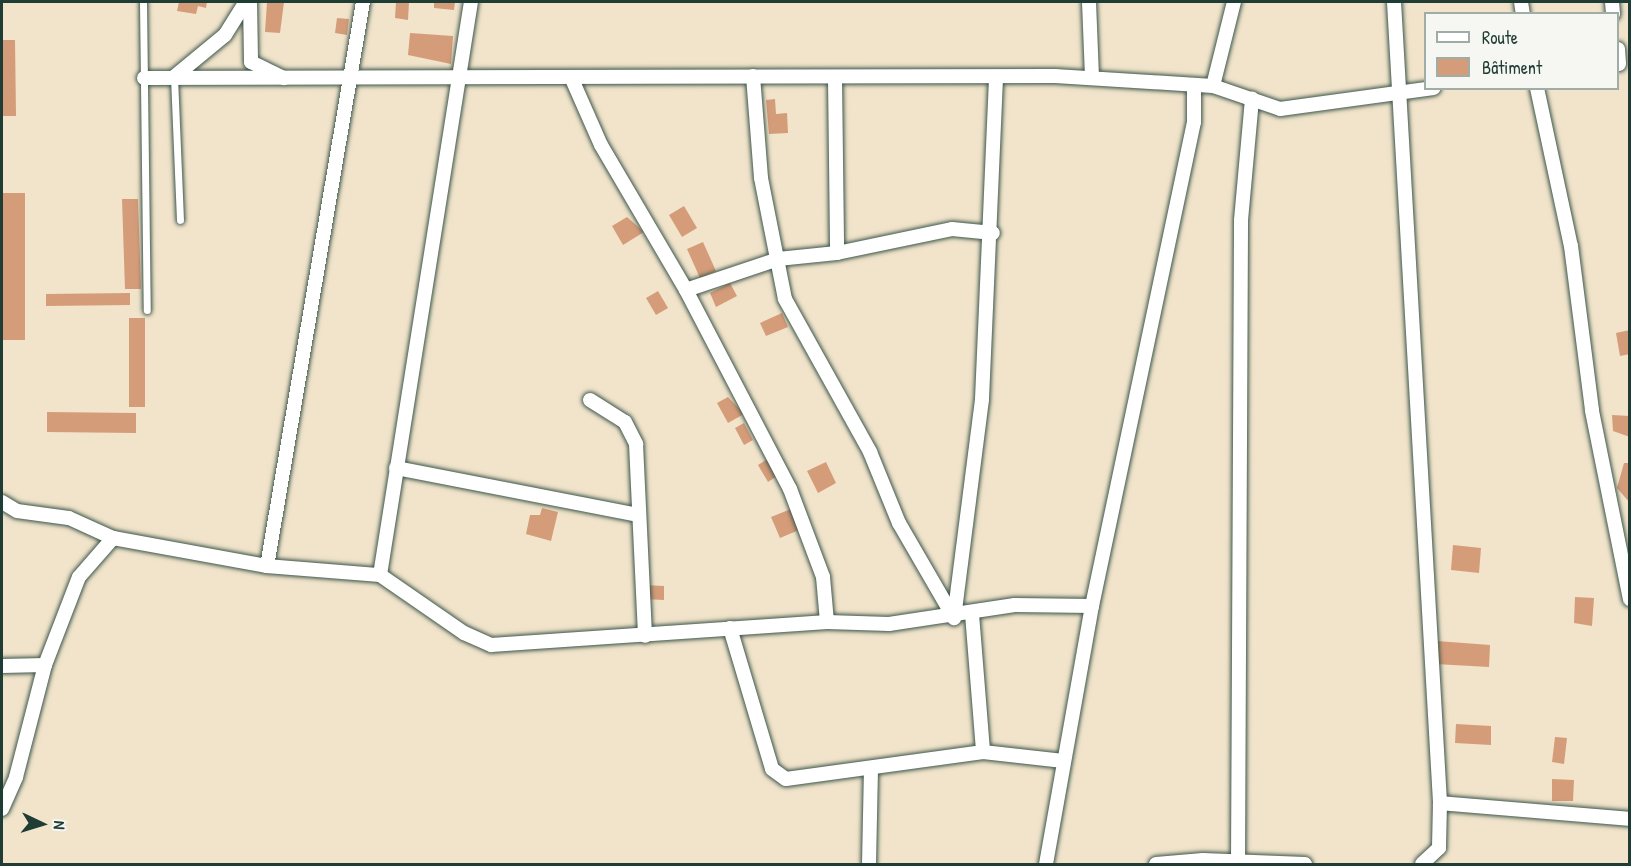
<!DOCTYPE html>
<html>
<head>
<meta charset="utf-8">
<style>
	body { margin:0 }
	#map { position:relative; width:1631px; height:866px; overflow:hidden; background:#f1e4cb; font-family:"Patrick Hand",sans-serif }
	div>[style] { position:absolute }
	.building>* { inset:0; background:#d59c7a }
	.roads { filter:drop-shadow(0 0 2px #3e564b) drop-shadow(0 0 2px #3e564b) }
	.lane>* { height:7px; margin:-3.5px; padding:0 3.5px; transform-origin:3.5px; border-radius:3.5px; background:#fff }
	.street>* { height:14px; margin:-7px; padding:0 7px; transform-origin:7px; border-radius:7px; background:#fff }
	span { translate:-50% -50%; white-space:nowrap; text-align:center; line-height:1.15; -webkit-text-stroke:4.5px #f6f6f2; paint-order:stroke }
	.frame { position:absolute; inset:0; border:3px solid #1f3d34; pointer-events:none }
	.legend { position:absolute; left:1424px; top:12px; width:195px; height:78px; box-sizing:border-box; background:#f6f6f2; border:2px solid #a0aca6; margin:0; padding:8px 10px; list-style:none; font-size:18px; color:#1f3d34 }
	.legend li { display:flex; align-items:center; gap:12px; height:30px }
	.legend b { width:30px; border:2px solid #a0aca6 }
	.north { position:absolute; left:12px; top:794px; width:60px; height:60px; -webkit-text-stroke:4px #f6f6f2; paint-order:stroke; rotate:94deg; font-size:16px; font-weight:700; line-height:24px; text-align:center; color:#1f3d34 }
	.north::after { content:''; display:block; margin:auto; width:21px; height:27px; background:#1f3d34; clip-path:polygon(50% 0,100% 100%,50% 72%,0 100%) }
</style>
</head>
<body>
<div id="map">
	<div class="building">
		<div style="clip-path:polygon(179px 2px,207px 2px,206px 8px,198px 6px,196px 14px,177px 11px)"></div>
		<div style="clip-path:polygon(267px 2px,284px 2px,280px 33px,265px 32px)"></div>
		<div style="clip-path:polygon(396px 2px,409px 2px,408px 20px,395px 18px)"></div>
		<div style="clip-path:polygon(434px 2px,455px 2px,454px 10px,434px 8px)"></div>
		<div style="clip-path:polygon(337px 18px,349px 19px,347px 35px,335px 33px)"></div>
		<div style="clip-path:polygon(410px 33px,453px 36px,451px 64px,408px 55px)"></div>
		<div style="clip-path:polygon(2px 40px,15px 40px,16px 116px,2px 116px)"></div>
		<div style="clip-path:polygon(775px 99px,776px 114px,787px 113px,788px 133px,769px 134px,766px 100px)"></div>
		<div style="clip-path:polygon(2px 193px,25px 193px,25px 340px,2px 340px)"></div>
		<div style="clip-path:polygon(122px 199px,138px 199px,141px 289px,125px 289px)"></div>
		<div style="clip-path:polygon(684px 206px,697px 228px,682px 237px,669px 215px)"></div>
		<div style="clip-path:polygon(627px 217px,644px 232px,623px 245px,612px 226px)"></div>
		<div style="clip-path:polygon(703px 242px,716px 271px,700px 278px,687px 249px)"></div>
		<div style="clip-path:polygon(730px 283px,737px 296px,716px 307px,710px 293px)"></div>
		<div style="clip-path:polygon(658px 291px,668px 308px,656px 315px,646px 298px)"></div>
		<div style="clip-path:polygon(130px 293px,130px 305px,46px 306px,46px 294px)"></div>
		<div style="clip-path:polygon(782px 313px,788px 327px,766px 336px,760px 323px)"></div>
		<div style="clip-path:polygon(129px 318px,145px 318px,145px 407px,129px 407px)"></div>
		<div style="clip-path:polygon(1630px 330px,1630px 354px,1620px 356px,1616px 333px)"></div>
		<div style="clip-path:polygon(728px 397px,744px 414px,728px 423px,717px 403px)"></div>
		<div style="clip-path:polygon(47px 412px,136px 413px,136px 433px,47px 432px)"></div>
		<div style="clip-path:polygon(1612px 415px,1630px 416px,1630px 437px,1613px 431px)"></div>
		<div style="clip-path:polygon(744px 423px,753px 440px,744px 445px,735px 428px)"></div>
		<div style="clip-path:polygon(769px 458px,780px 474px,768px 482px,758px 465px)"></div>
		<div style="clip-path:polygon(826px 462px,836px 483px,818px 493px,807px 471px)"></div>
		<div style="clip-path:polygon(1624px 463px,1630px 463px,1630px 503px,1617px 488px)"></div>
		<div style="clip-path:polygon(542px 508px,558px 512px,551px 541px,526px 534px,530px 515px,540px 515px)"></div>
		<div style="clip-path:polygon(791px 509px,799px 530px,780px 538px,771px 517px)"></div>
		<div style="clip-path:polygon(1453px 545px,1481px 548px,1479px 573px,1451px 570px)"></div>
		<div style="clip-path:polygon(644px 585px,664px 586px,664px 600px,644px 599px)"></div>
		<div style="clip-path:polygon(1575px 597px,1594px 598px,1592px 626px,1574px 623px)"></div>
		<div style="clip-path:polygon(1437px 641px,1490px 645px,1489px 667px,1435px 664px)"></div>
		<div style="clip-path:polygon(1456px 724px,1491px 726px,1491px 745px,1455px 743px)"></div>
		<div style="clip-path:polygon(1555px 737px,1567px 738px,1564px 764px,1552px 762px)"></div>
		<div style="clip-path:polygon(1552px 779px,1574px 780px,1573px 801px,1552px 801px)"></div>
	</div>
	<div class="roads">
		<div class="lane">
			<div style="left:143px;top:2px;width:308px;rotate:89.3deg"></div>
			<div style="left:174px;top:77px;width:143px;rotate:87.6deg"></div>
		</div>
		<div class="street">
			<div style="left:250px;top:2px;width:60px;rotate:89deg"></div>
			<div style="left:251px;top:62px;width:37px;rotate:26deg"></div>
			<div style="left:1089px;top:2px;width:76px;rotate:87.7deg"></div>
			<div style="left:1394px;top:2px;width:802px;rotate:86.71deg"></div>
			<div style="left:1440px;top:803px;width:45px;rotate:91.3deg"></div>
			<div style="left:1439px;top:848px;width:23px;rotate:137deg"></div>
			<div style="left:1521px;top:2px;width:12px;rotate:81deg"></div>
			<div style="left:1612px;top:2px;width:12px;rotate:85deg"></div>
			<div style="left:1618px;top:49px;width:15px;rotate:86deg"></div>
			<div style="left:753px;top:76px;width:102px;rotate:85.5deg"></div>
			<div style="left:761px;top:178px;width:123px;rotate:78.8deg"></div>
			<div style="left:785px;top:299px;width:175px;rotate:60.9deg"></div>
			<div style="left:870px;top:452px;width:77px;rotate:67.8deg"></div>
			<div style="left:899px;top:523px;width:110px;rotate:59.9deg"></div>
			<div style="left:174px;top:77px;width:66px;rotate:-39.5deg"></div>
			<div style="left:225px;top:35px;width:39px;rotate:-58deg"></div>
			<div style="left:571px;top:77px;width:74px;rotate:66.2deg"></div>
			<div style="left:601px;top:145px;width:168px;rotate:59.6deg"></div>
			<div style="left:686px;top:290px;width:225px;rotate:62.4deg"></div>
			<div style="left:790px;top:489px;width:94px;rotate:69.4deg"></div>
			<div style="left:823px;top:577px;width:45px;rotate:84.9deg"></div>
			<div style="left:144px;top:78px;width:911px;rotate:-0.13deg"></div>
			<div style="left:1055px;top:76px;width:158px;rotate:3.6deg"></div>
			<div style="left:1213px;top:86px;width:71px;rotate:18.9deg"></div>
			<div style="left:1280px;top:109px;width:155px;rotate:-7.8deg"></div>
			<div style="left:835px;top:78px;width:175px;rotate:89.3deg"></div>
			<div style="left:1213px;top:86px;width:87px;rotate:-76deg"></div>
			<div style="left:1537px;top:88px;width:162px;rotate:77.9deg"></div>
			<div style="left:1571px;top:246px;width:166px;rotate:82.7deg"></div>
			<div style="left:1592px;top:411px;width:192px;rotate:78.6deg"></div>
			<div style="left:686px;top:290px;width:97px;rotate:-18.6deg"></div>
			<div style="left:778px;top:259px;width:59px;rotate:-5.8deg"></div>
			<div style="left:837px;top:253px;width:117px;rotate:-11.8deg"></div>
			<div style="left:952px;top:229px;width:41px;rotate:5.6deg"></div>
			<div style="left:590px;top:400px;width:41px;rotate:32.2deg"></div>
			<div style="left:625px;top:422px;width:25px;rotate:63deg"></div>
			<div style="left:636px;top:444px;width:192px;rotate:87.3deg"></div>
			<div style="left:396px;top:468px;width:247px;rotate:11deg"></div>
			<div style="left:2px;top:502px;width:17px;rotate:31deg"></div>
			<div style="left:17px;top:511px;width:52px;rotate:7.7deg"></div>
			<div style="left:69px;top:518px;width:48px;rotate:24.4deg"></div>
			<div style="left:267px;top:566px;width:113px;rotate:4.6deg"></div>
			<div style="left:380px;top:575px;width:580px;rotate:-80.98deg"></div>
			<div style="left:380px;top:575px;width:102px;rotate:34.6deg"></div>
			<div style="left:464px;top:633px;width:30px;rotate:24deg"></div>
			<div style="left:491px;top:645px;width:337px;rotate:-3.9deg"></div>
			<div style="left:827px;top:622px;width:62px;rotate:1.8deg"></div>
			<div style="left:889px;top:624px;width:127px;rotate:-8.6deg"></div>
			<div style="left:1015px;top:605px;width:77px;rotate:0.7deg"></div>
			<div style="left:972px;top:614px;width:138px;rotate:85.4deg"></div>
			<div style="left:954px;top:618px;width:221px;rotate:-82.7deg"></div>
			<div style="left:982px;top:399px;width:320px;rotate:-87.5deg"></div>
			<div style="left:730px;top:628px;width:147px;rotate:73.4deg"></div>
			<div style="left:772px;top:769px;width:17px;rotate:36deg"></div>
			<div style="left:786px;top:779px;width:199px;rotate:-7.8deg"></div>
			<div style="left:983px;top:752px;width:81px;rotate:6.4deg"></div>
			<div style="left:2px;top:666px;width:43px;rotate:-1.3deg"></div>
			<div style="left:1440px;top:803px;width:191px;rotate:4.8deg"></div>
			<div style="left:2px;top:809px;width:35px;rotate:-66deg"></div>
			<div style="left:16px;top:777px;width:116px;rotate:-75.5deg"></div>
			<div style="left:45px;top:665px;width:94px;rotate:-68.9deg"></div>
			<div style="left:79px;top:577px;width:52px;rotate:-48.9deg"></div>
			<div style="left:113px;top:538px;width:157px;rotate:10.3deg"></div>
			<div style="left:267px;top:566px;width:572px;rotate:-80.34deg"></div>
			<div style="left:869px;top:864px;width:94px;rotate:-88.8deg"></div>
			<div style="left:1046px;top:864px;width:262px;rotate:-79.9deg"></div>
			<div style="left:1092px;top:606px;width:495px;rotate:-78.1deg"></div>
			<div style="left:1194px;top:122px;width:35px;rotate:-90deg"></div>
			<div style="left:1156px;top:864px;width:47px;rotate:-4.9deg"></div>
			<div style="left:1203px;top:860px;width:102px;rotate:2.2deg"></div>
			<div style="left:1238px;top:864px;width:644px;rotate:-89.73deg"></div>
			<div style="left:1241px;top:220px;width:122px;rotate:-84.8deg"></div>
		</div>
	</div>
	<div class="frame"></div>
	<ul class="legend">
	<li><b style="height:8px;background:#fff"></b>Route</li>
	<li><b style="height:16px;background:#d59c7a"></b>Bâtiment</li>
	</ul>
	<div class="north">N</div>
</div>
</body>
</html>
